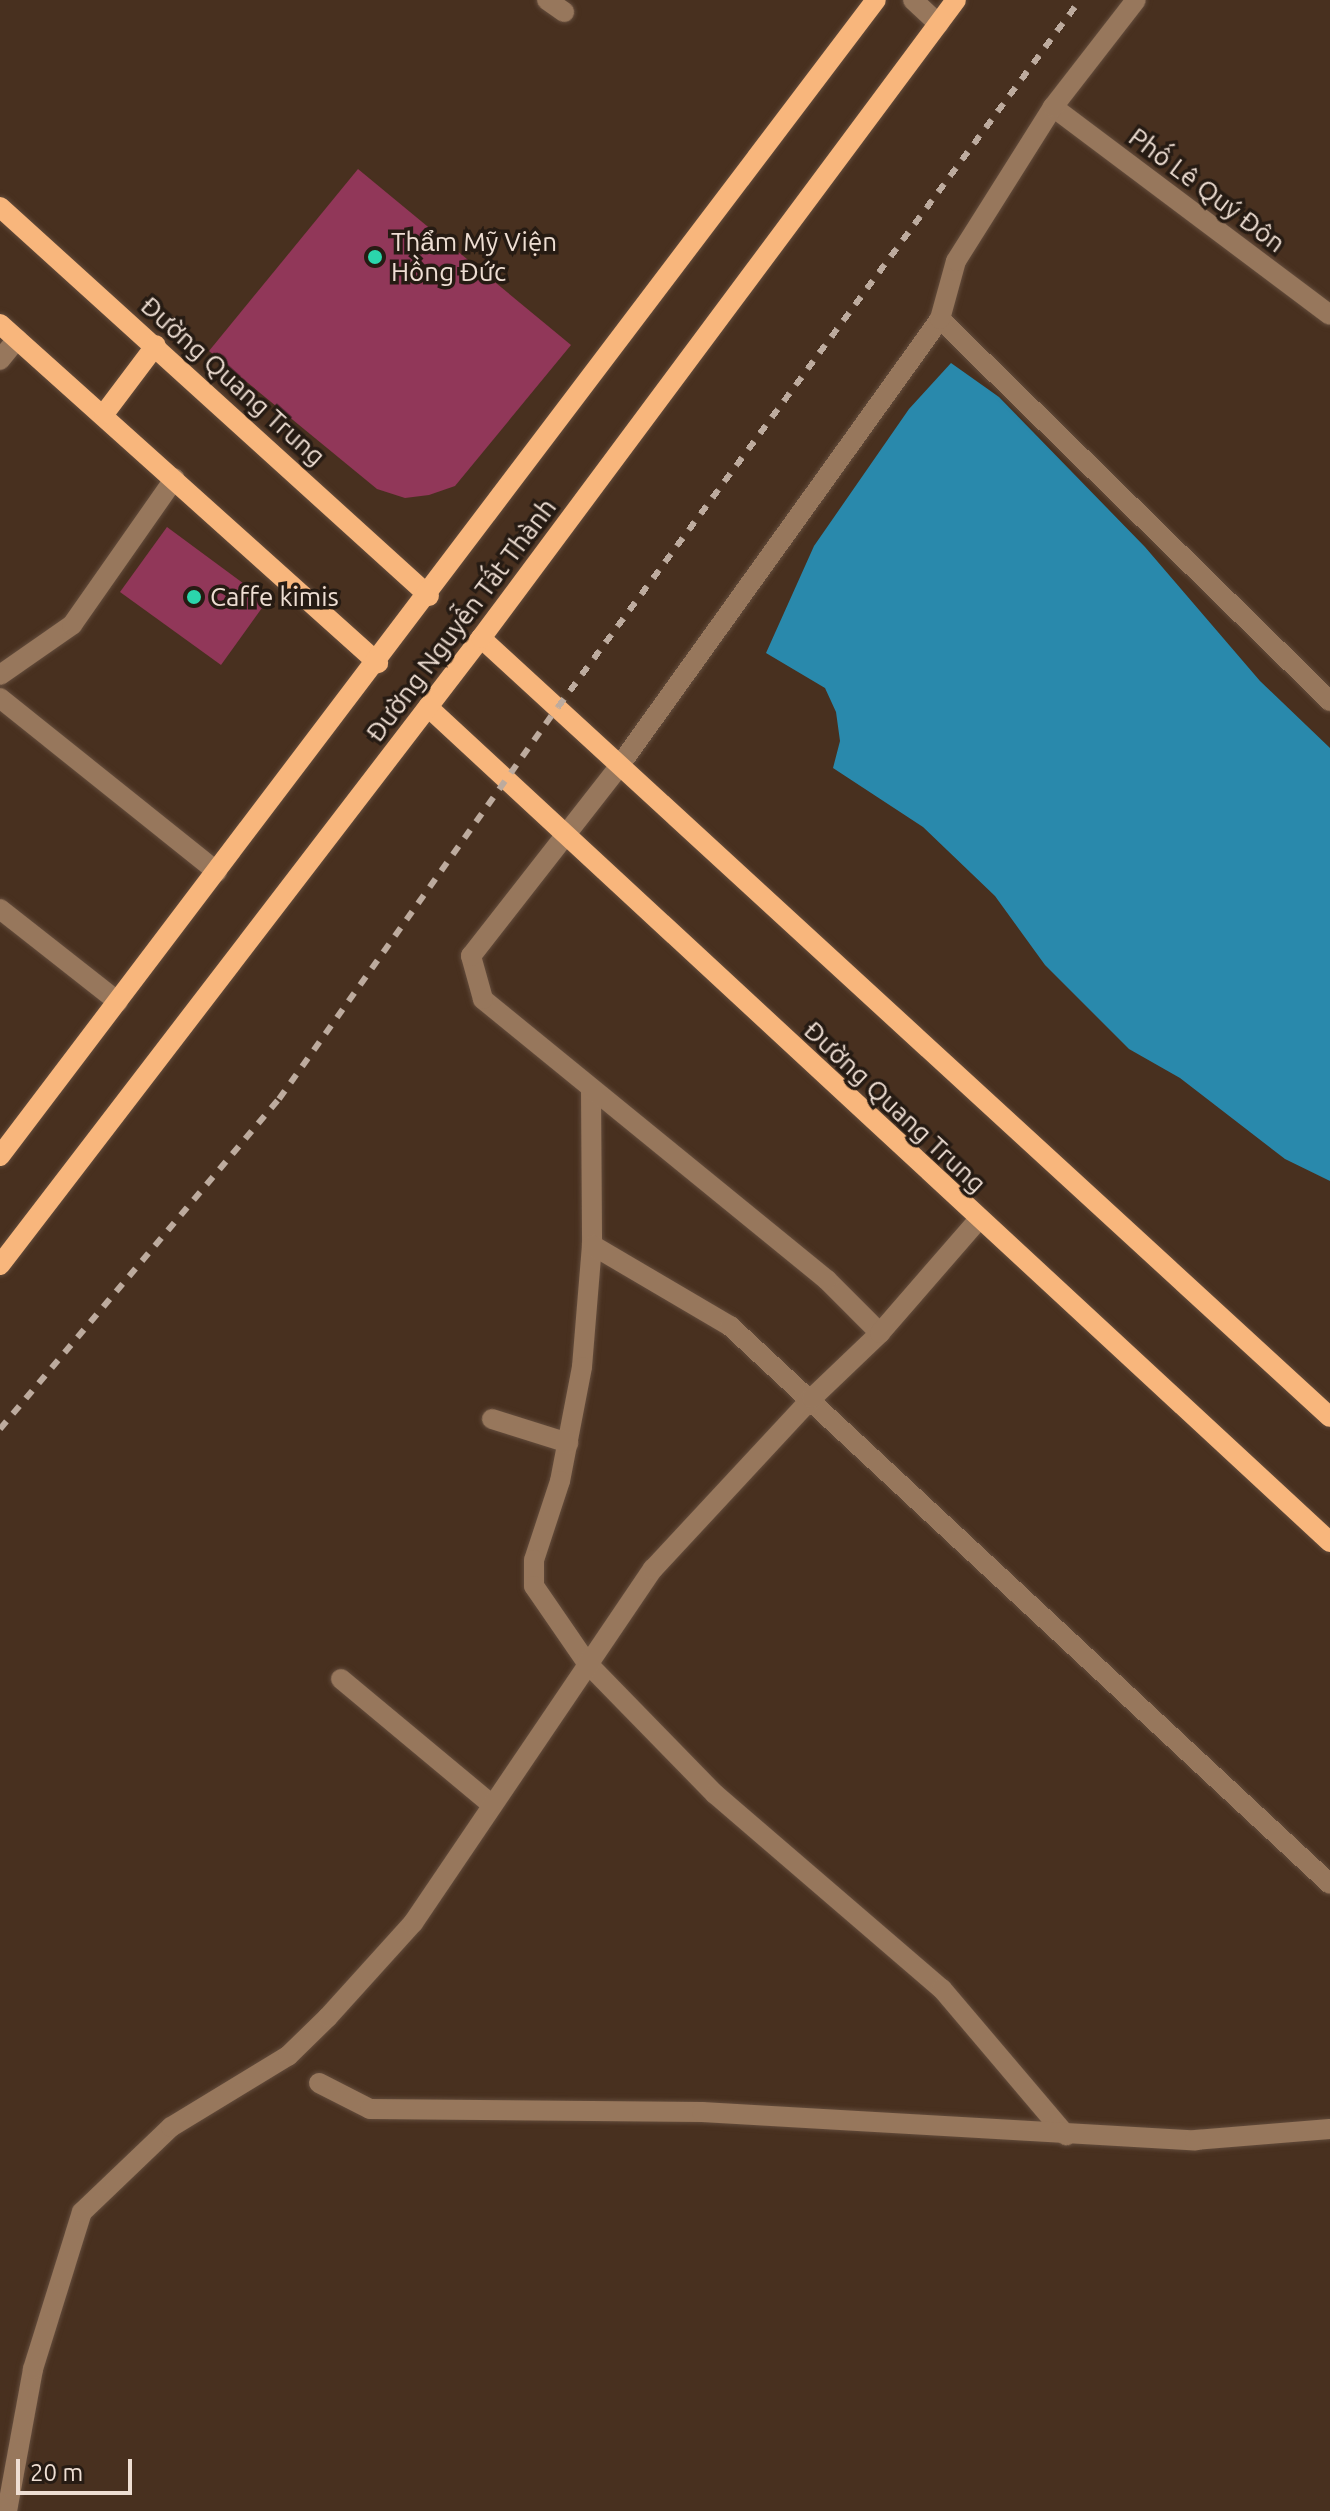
<!DOCTYPE html>
<html>
<head>
<meta charset="utf-8">
<style>
	body { margin:0 }
	#map { position:relative; width:1330px; height:2511px; overflow:hidden; background:#48301f; font-family:Ubuntu,sans-serif }
	div>[style] { position:absolute }
	.water>* { inset:0; background:#2989ac }
	.building>* { inset:0; background:#913759 }
	.roads { filter:drop-shadow(0 0 2px #634c3c) drop-shadow(0 0 2px #634c3c) }
	.minor>* { height:20px; margin:-10px; padding:0 10px; transform-origin:10px; border-radius:10px; background:#97775c }
	.major>* { height:20px; margin:-10px; padding:0 10px; transform-origin:10px; border-radius:10px; background:#f8b67c }
	.rail>* { height:6px; margin-top:-3px; transform-origin:0; background:repeating-linear-gradient(90deg,#bdab9e 0 10px,transparent 0 20px) }
	.dots>* { width:22px; height:22px; translate:-50% -50%; box-sizing:border-box; border:4px solid #261b13; border-radius:50% }
	span { translate:-50% -50%; white-space:nowrap; text-align:center; line-height:1.15; -webkit-text-stroke:7px #261b13; paint-order:stroke }
	.street-label { font-size:26px; color:#eeded3 }
	.poi-label { font-size:26px; color:#eeded3 }
	.left { translate:0 -50%; text-align:left }
	.scale { position:absolute; left:16px; top:2459px; width:116px; height:36px; box-sizing:border-box; border:4px solid #eeded3; border-top:0; padding-left:10px; font-size:24px; line-height:28px; white-space:nowrap; color:#eeded3; -webkit-text-stroke:6px #261b13; paint-order:stroke }
</style>
</head>
<body>
<div id="map">
	<div class="water">
		<div style="clip-path:polygon(951px 363px,999px 397px,1145px 547px,1260px 681px,1330px 748px,1330px 1181px,1285px 1159px,1180px 1078px,1129px 1049px,1045px 965px,995px 896px,923px 827px,833px 768px,840px 741px,836px 712px,825px 688px,766px 653px,814px 546px,909px 409px)"></div>
	</div>
	<div class="building">
		<div style="clip-path:polygon(358px 169px,571px 345px,455px 486px,429px 495px,405px 498px,377px 489px,209px 351px)"></div>
		<div style="clip-path:polygon(167px 527px,267px 601px,221px 665px,120px 592px)"></div>
	</div>
	<div class="roads">
		<div class="minor">
			<div style="left:547px;top:0;width:21px;rotate:35deg"></div>
			<div style="left:913px;top:0;width:35px;rotate:43deg"></div>
			<div style="left:1053px;top:107px;width:346px;rotate:36.9deg"></div>
			<div style="left:940px;top:319px;width:546px;rotate:44.41deg"></div>
			<div style="left:0;top:360px;width:27px;rotate:-51deg"></div>
			<div style="left:0;top:675px;width:88px;rotate:-34.8deg"></div>
			<div style="left:72px;top:625px;width:179px;rotate:-55deg"></div>
			<div style="left:0;top:698px;width:278px;rotate:38.7deg"></div>
			<div style="left:0;top:909px;width:150px;rotate:38.2deg"></div>
			<div style="left:591px;top:1090px;width:155px;rotate:89.6deg"></div>
			<div style="left:592px;top:1245px;width:122px;rotate:94.7deg"></div>
			<div style="left:582px;top:1367px;width:116px;rotate:100.9deg"></div>
			<div style="left:560px;top:1481px;width:83px;rotate:108.2deg"></div>
			<div style="left:534px;top:1560px;width:26px;rotate:90deg"></div>
			<div style="left:534px;top:1586px;width:93px;rotate:55.5deg"></div>
			<div style="left:587px;top:1663px;width:183px;rotate:45.7deg"></div>
			<div style="left:715px;top:1794px;width:299px;rotate:40.7deg"></div>
			<div style="left:942px;top:1989px;width:192px;rotate:49.7deg"></div>
			<div style="left:592px;top:1245px;width:160px;rotate:30.4deg"></div>
			<div style="left:730px;top:1326px;width:819px;rotate:42.92deg"></div>
			<div style="left:880px;top:1333px;width:75px;rotate:-135deg"></div>
			<div style="left:827px;top:1280px;width:444px;rotate:-140.8deg"></div>
			<div style="left:483px;top:999px;width:45px;rotate:-105.6deg"></div>
			<div style="left:471px;top:956px;width:242px;rotate:-52deg"></div>
			<div style="left:620px;top:765px;width:549px;rotate:-54.34deg"></div>
			<div style="left:940px;top:319px;width:60px;rotate:-74.6deg"></div>
			<div style="left:956px;top:261px;width:182px;rotate:-57.8deg"></div>
			<div style="left:1053px;top:107px;width:135px;rotate:-52.2deg"></div>
			<div style="left:492px;top:1419px;width:80px;rotate:17.5deg"></div>
			<div style="left:341px;top:1679px;width:195px;rotate:39.8deg"></div>
			<div style="left:319px;top:2083px;width:57px;rotate:27deg"></div>
			<div style="left:370px;top:2109px;width:332px;rotate:0.5deg"></div>
			<div style="left:702px;top:2112px;width:494px;rotate:3.3deg"></div>
			<div style="left:1195px;top:2140px;width:135px;rotate:-4.7deg"></div>
			<div style="left:7px;top:2511px;width:144px;rotate:-79.6deg"></div>
			<div style="left:33px;top:2369px;width:164px;rotate:-72.7deg"></div>
			<div style="left:82px;top:2212px;width:123px;rotate:-43.7deg"></div>
			<div style="left:171px;top:2127px;width:137px;rotate:-31.3deg"></div>
			<div style="left:288px;top:2056px;width:56px;rotate:-44.3deg"></div>
			<div style="left:328px;top:2017px;width:127px;rotate:-47.9deg"></div>
			<div style="left:413px;top:1923px;width:428px;rotate:-55.9deg"></div>
			<div style="left:653px;top:1569px;width:233px;rotate:-47.1deg"></div>
			<div style="left:812px;top:1398px;width:94px;rotate:-43.7deg"></div>
			<div style="left:880px;top:1333px;width:151px;rotate:-49deg"></div>
		</div>
		<div class="major">
			<div style="left:0;top:207px;width:579px;rotate:42.2deg"></div>
			<div style="left:0;top:324px;width:508px;rotate:41.89deg"></div>
			<div style="left:104px;top:414px;width:86px;rotate:-53deg"></div>
			<div style="left:481px;top:638px;width:1152px;rotate:42.54deg"></div>
			<div style="left:428px;top:707px;width:1229px;rotate:42.79deg"></div>
			<div style="left:0;top:1156px;width:1450px;rotate:-52.85deg"></div>
			<div style="left:0;top:1265px;width:790px;rotate:-52.51deg"></div>
			<div style="left:481px;top:638px;width:795px;rotate:-53.33deg"></div>
		</div>
	</div>
	<div class="rail">
		<div style="left:0;top:1429px;width:432px;rotate:-49.8deg"></div>
		<div style="left:279px;top:1099px;width:481px;rotate:-54.6deg"></div>
		<div style="left:558px;top:707px;width:879px;rotate:-53.56deg"></div>
	</div>
	<div class="dots">
		<div style="left:375px;top:257px;background:#2bd5ac"></div>
		<div style="left:194px;top:597px;background:#2bd5ac"></div>
	</div>
	<div class="street-label">
		<span style="left:1207px;top:190px;rotate:37deg">Phố Lê Quý Đôn</span>
		<span style="left:233px;top:381px;rotate:42deg">Đường Quang Trung</span>
		<span style="left:461px;top:620px;rotate:-53deg">Đường Nguyễn Tất Thành</span>
		<span style="left:895px;top:1107px;rotate:43deg">Đường Quang Trung</span>
	</div>
	<div class="poi-label">
		<span class="left" style="left:391px;top:257px">Thẩm Mỹ Viện<br>Hồng Đức</span>
		<span class="left" style="left:210px;top:597px">Caffe kimis</span>
	</div>
	<div class="scale">20 m</div>
</div>
</body>
</html>
